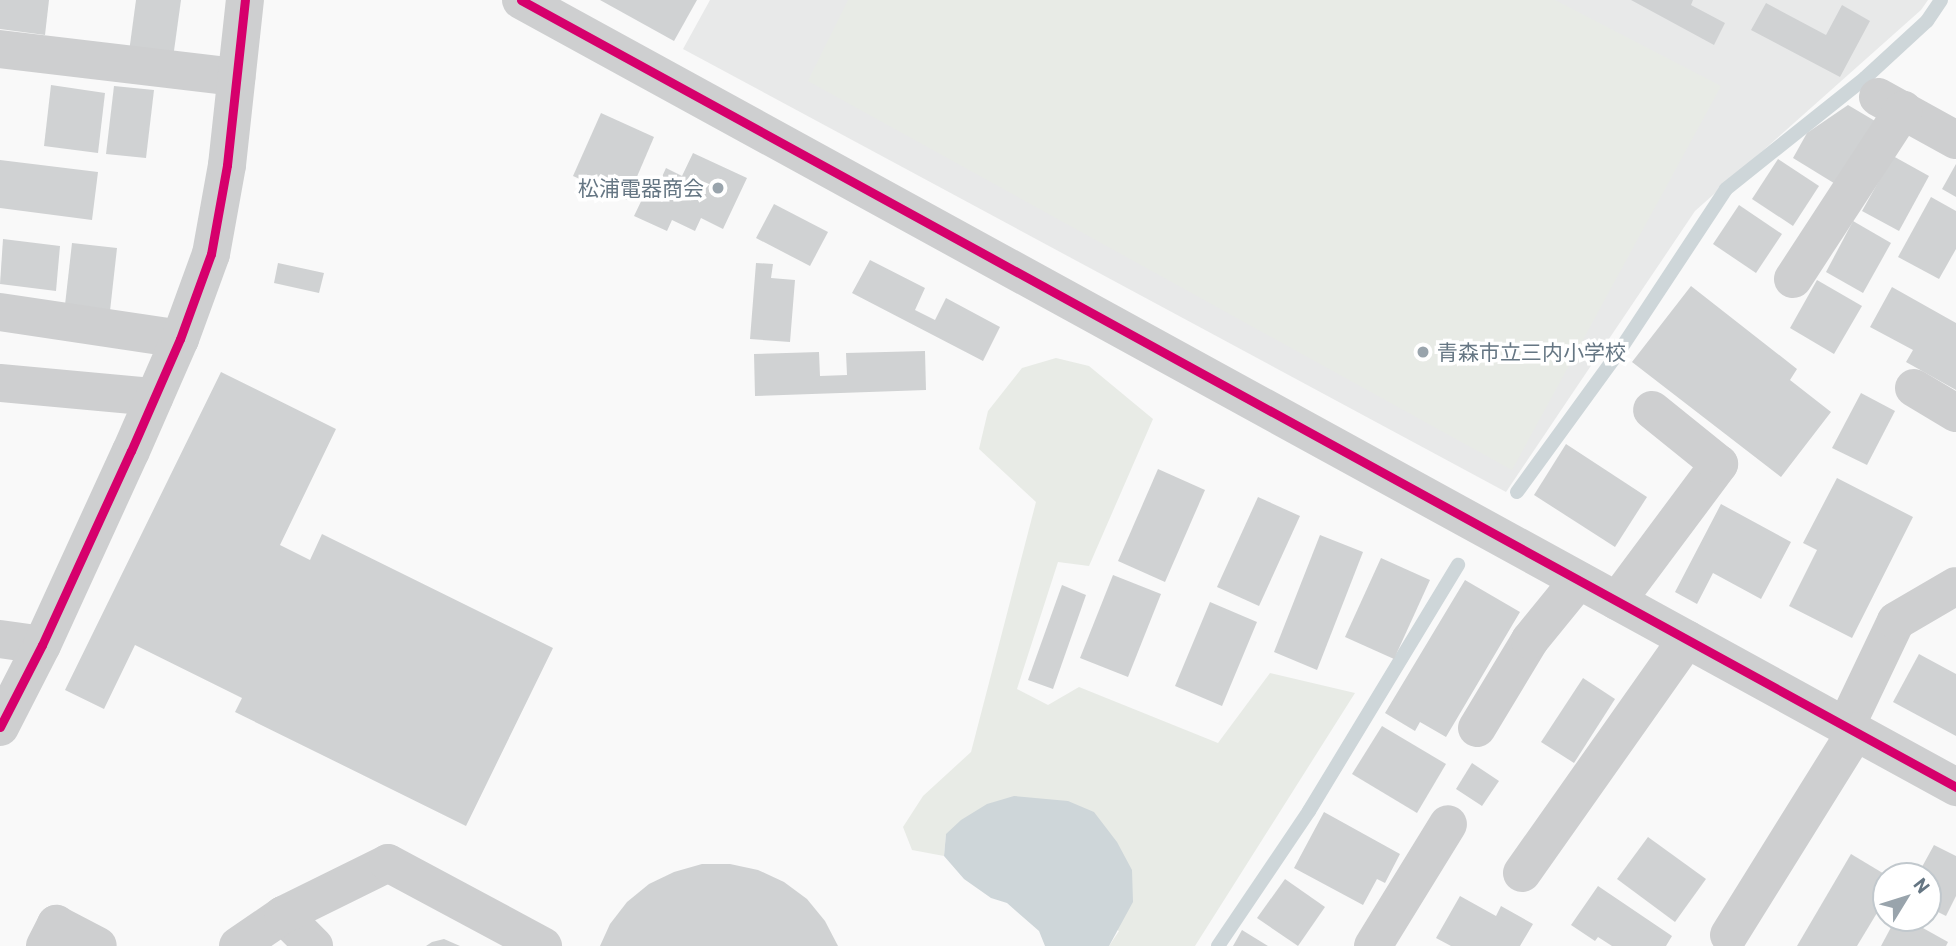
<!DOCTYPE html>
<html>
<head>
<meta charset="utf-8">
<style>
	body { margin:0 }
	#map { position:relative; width:1956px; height:946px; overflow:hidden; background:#f9f9f9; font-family:Barlow,"Noto Sans JP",sans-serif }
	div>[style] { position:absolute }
	.built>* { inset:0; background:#e8e9e9 }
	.green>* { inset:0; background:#e8ebe6 }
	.water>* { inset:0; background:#ced6d9 }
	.stream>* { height:14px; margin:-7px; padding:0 7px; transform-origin:7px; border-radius:7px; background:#ced6d9 }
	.building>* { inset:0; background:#d0d2d3 }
	.minor>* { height:38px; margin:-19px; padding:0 19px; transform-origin:19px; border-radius:19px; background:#cecfd0 }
	.cycleway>* { height:9px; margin:-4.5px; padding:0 4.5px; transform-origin:4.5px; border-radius:4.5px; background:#d6006c }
	.dots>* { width:19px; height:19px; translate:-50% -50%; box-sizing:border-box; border:4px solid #fff; border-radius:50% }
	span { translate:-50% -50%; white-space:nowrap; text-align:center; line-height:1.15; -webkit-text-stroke:7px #fff; paint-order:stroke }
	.poi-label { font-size:21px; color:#657683 }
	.right { translate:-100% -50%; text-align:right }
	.left { translate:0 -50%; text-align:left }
	.north { position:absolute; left:1872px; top:862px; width:70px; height:70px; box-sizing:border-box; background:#fff; border:2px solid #c1c8cd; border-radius:50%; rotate:52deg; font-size:19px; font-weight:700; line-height:28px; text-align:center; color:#657683 }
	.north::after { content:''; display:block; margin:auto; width:24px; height:32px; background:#99a4ac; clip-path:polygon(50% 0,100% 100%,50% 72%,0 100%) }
</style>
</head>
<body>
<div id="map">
	<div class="built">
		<div style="clip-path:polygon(710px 0,1928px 0,1921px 10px,1695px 211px,1506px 492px,683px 49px)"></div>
	</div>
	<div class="green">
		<div style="clip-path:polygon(848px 0,1555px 0,1721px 86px,1512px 470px,808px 81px)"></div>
		<div style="clip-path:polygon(1056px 358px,1089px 366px,1153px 419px,1089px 566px,1058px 562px,1017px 689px,1048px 705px,1079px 687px,1218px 743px,1270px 673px,1355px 693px,1195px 946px,1109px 946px,1119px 931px,946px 834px,944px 856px,912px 850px,903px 827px,923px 796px,971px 752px,1036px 502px,979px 449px,988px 411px,1022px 368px)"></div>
	</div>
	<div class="water">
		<div style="clip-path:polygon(1014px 796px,1068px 801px,1094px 812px,1117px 842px,1132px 870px,1133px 902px,1109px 946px,1045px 946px,1039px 931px,1007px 903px,991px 898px,964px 879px,944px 856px,946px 834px,961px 820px,987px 804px)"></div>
	</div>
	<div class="stream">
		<div style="left:1517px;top:492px;width:172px;rotate:-54deg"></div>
		<div style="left:1618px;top:353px;width:196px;rotate:-56.6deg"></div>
		<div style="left:1726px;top:189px;width:178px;rotate:-38.6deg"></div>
		<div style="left:1865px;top:78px;width:84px;rotate:-42.6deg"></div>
		<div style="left:1927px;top:21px;width:25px;rotate:-56deg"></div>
		<div style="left:1218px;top:946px;width:163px;rotate:-56deg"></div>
		<div style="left:1309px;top:811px;width:288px;rotate:-58.8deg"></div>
	</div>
	<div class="building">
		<div style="clip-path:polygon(0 0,49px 0,45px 35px,0 29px)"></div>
		<div style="clip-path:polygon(136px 0,181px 0,173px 58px,129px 52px)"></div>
		<div style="clip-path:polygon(600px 0,697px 0,674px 41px)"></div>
		<div style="clip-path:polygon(1631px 0,1693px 0,1691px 5px,1725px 23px,1714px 45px)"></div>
		<div style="clip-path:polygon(1766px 3px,1826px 35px,1842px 5px,1870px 21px,1840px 77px,1751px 30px)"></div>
		<div style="clip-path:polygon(51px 85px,105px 93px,98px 153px,44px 146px)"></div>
		<div style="clip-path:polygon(114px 86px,154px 90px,146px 158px,106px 154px)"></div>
		<div style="clip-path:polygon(1848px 105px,1875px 121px,1837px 185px,1793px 158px,1807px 133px)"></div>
		<div style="clip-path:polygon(601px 113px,654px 137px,627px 200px,573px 176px)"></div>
		<div style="clip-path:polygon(693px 153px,747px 178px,723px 229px,701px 218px,695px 231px,672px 220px,667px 231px,634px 216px,647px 189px,655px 192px,666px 168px,682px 176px)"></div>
		<div style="clip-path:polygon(1893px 156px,1929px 176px,1899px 231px,1862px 211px)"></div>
		<div style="clip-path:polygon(1778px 159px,1819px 186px,1793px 226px,1752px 199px)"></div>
		<div style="clip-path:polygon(0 160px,98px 172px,92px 220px,0 208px)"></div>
		<div style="clip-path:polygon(1956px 164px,1956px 197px,1942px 189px)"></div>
		<div style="clip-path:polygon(1931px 197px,1956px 211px,1956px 249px,1939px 279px,1898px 257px)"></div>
		<div style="clip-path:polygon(774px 204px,828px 232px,810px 266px,756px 238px)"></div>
		<div style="clip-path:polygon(1739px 205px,1782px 234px,1756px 273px,1713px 244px)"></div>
		<div style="clip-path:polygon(1853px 221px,1891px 243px,1863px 293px,1826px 272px)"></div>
		<div style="clip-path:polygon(3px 239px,60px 246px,56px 291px,0 284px)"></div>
		<div style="clip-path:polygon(72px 243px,117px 248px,110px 311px,65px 305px)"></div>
		<div style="clip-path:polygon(870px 260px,925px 288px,915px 310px,935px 320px,946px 298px,1000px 327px,983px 361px,852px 293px)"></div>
		<div style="clip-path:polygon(278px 263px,324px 273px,319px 293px,274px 283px)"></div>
		<div style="clip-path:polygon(756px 263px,773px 264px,771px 278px,795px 280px,790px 342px,750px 339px)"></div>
		<div style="clip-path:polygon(1817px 280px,1862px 306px,1834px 354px,1790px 328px)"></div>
		<div style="clip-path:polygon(1691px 286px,1797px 369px,1790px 380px,1831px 412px,1781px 477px,1632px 362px)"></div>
		<div style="clip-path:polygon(1892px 287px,1956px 323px,1956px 390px,1906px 362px,1913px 350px,1870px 327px)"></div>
		<div style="clip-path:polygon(925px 351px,926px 390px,755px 396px,754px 354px,819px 352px,820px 376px,847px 375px,846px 353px)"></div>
		<div style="clip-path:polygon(221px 372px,336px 429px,280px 545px,310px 560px,322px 534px,553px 648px,466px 826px,235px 712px,242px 698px,135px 645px,104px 709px,65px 690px)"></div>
		<div style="clip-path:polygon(1861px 393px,1895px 411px,1867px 465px,1832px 448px)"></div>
		<div style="clip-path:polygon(1566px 444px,1647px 497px,1615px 547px,1534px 495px)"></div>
		<div style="clip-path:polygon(1158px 469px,1205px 490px,1165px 582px,1118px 561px)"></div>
		<div style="clip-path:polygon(1837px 478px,1913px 517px,1852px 638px,1789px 606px,1817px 550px,1803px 543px)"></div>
		<div style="clip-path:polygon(1258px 497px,1300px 516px,1259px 606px,1217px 587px)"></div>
		<div style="clip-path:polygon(1721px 504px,1791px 542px,1761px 599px,1713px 573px,1697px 604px,1675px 592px)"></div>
		<div style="clip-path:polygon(1320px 535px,1363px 552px,1317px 670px,1274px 652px)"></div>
		<div style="clip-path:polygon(1381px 558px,1430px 580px,1394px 659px,1345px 637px)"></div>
		<div style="clip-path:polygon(1113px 575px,1161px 594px,1128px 677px,1080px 658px)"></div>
		<div style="clip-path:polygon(1465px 580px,1520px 612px,1446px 737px,1420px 722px,1415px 731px,1385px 713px)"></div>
		<div style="clip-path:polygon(1062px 585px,1086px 595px,1053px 689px,1028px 680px)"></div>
		<div style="clip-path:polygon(1210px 602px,1257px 622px,1222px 706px,1175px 686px)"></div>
		<div style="clip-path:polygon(1919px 654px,1956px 674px,1956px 736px,1893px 702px)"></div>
		<div style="clip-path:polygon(1583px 678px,1615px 699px,1574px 763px,1541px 742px)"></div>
		<div style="clip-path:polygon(1382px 726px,1446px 764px,1417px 813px,1352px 774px)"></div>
		<div style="clip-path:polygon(1472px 763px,1499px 781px,1482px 806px,1456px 789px)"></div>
		<div style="clip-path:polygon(1324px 812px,1400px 854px,1385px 883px,1377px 879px,1363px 905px,1294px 868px)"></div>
		<div style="clip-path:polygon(1648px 837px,1706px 879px,1675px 922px,1617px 879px)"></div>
		<div style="clip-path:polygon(1934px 845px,1956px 856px,1956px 896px,1946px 916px,1928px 907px,1928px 876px,1917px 876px)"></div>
		<div style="clip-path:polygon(1851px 854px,1886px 875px,1886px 898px,1857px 946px,1797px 946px)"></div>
		<div style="clip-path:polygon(702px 864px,730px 864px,758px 870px,784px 882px,807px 899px,825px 921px,838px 946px,600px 946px,610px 924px,627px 902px,649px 884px,674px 872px)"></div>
		<div style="clip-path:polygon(1285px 879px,1325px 907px,1298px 946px,1257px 918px)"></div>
		<div style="clip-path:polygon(1598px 886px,1672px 936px,1666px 946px,1612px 946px,1598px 937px,1595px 941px,1571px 925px)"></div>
		<div style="clip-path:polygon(1460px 896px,1496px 916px,1501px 906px,1533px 924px,1520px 946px,1451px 946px,1436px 938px)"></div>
		<div style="clip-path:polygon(1896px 918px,1905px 918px,1948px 942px,1946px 946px,1881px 946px)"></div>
		<div style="clip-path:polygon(1242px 930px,1268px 946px,1233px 946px)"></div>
		<div style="clip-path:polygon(444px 939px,460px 946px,426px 946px,432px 942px)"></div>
	</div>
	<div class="minor">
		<div style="left:521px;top:0;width:1637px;rotate:28.74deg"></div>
		<div style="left:0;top:49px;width:238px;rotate:6.8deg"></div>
		<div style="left:1878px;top:97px;width:89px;rotate:28.9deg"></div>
		<div style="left:1793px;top:279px;width:202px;rotate:-56.9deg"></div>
		<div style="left:0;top:312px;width:182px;rotate:8.5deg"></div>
		<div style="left:0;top:383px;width:155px;rotate:5.2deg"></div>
		<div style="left:1914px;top:388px;width:49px;rotate:30.8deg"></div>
		<div style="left:1617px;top:601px;width:171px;rotate:-53.3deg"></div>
		<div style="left:1719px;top:464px;width:86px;rotate:-141.1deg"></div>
		<div style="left:0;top:639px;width:42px;rotate:8.1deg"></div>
		<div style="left:1846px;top:726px;width:116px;rotate:-64.5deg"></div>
		<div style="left:1896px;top:621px;width:69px;rotate:-30.3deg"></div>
		<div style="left:0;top:727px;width:92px;rotate:-62.9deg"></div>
		<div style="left:42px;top:645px;width:213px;rotate:-65.4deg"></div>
		<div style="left:131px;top:451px;width:122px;rotate:-66.4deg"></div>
		<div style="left:180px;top:339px;width:90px;rotate:-70deg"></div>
		<div style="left:211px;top:254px;width:90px;rotate:-79.8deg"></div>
		<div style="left:227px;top:165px;width:166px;rotate:-83.8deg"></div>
		<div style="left:1477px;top:728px;width:103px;rotate:-58.9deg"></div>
		<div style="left:1530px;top:640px;width:77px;rotate:-50.8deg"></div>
		<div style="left:1522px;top:873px;width:286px;rotate:-54.8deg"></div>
		<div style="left:283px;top:915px;width:44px;rotate:45deg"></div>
		<div style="left:1729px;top:935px;width:240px;rotate:-58.1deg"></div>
		<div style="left:45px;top:946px;width:25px;rotate:-63deg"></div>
		<div style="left:56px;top:924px;width:47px;rotate:27.6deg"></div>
		<div style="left:238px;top:946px;width:55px;rotate:-34.6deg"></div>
		<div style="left:283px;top:915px;width:117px;rotate:-26.3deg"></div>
		<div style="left:388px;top:863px;width:176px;rotate:28.2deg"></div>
		<div style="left:1373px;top:946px;width:143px;rotate:-58.4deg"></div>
	</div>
	<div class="cycleway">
		<div style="left:521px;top:0;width:1637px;rotate:28.74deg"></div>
		<div style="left:0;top:727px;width:92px;rotate:-62.9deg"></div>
		<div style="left:42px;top:645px;width:213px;rotate:-65.4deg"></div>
		<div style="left:131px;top:451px;width:122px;rotate:-66.4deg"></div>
		<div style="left:180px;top:339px;width:90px;rotate:-70deg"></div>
		<div style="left:211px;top:254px;width:90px;rotate:-79.8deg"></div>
		<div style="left:227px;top:165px;width:166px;rotate:-83.8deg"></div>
	</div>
	<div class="dots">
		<div style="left:718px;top:188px;background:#99a4ac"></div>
		<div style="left:1423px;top:352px;background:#99a4ac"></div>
	</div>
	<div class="poi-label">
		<span class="right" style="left:704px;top:188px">松浦電器商会</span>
		<span class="left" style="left:1437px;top:352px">青森市立三内小学校</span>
	</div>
	<div class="north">N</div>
</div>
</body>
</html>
